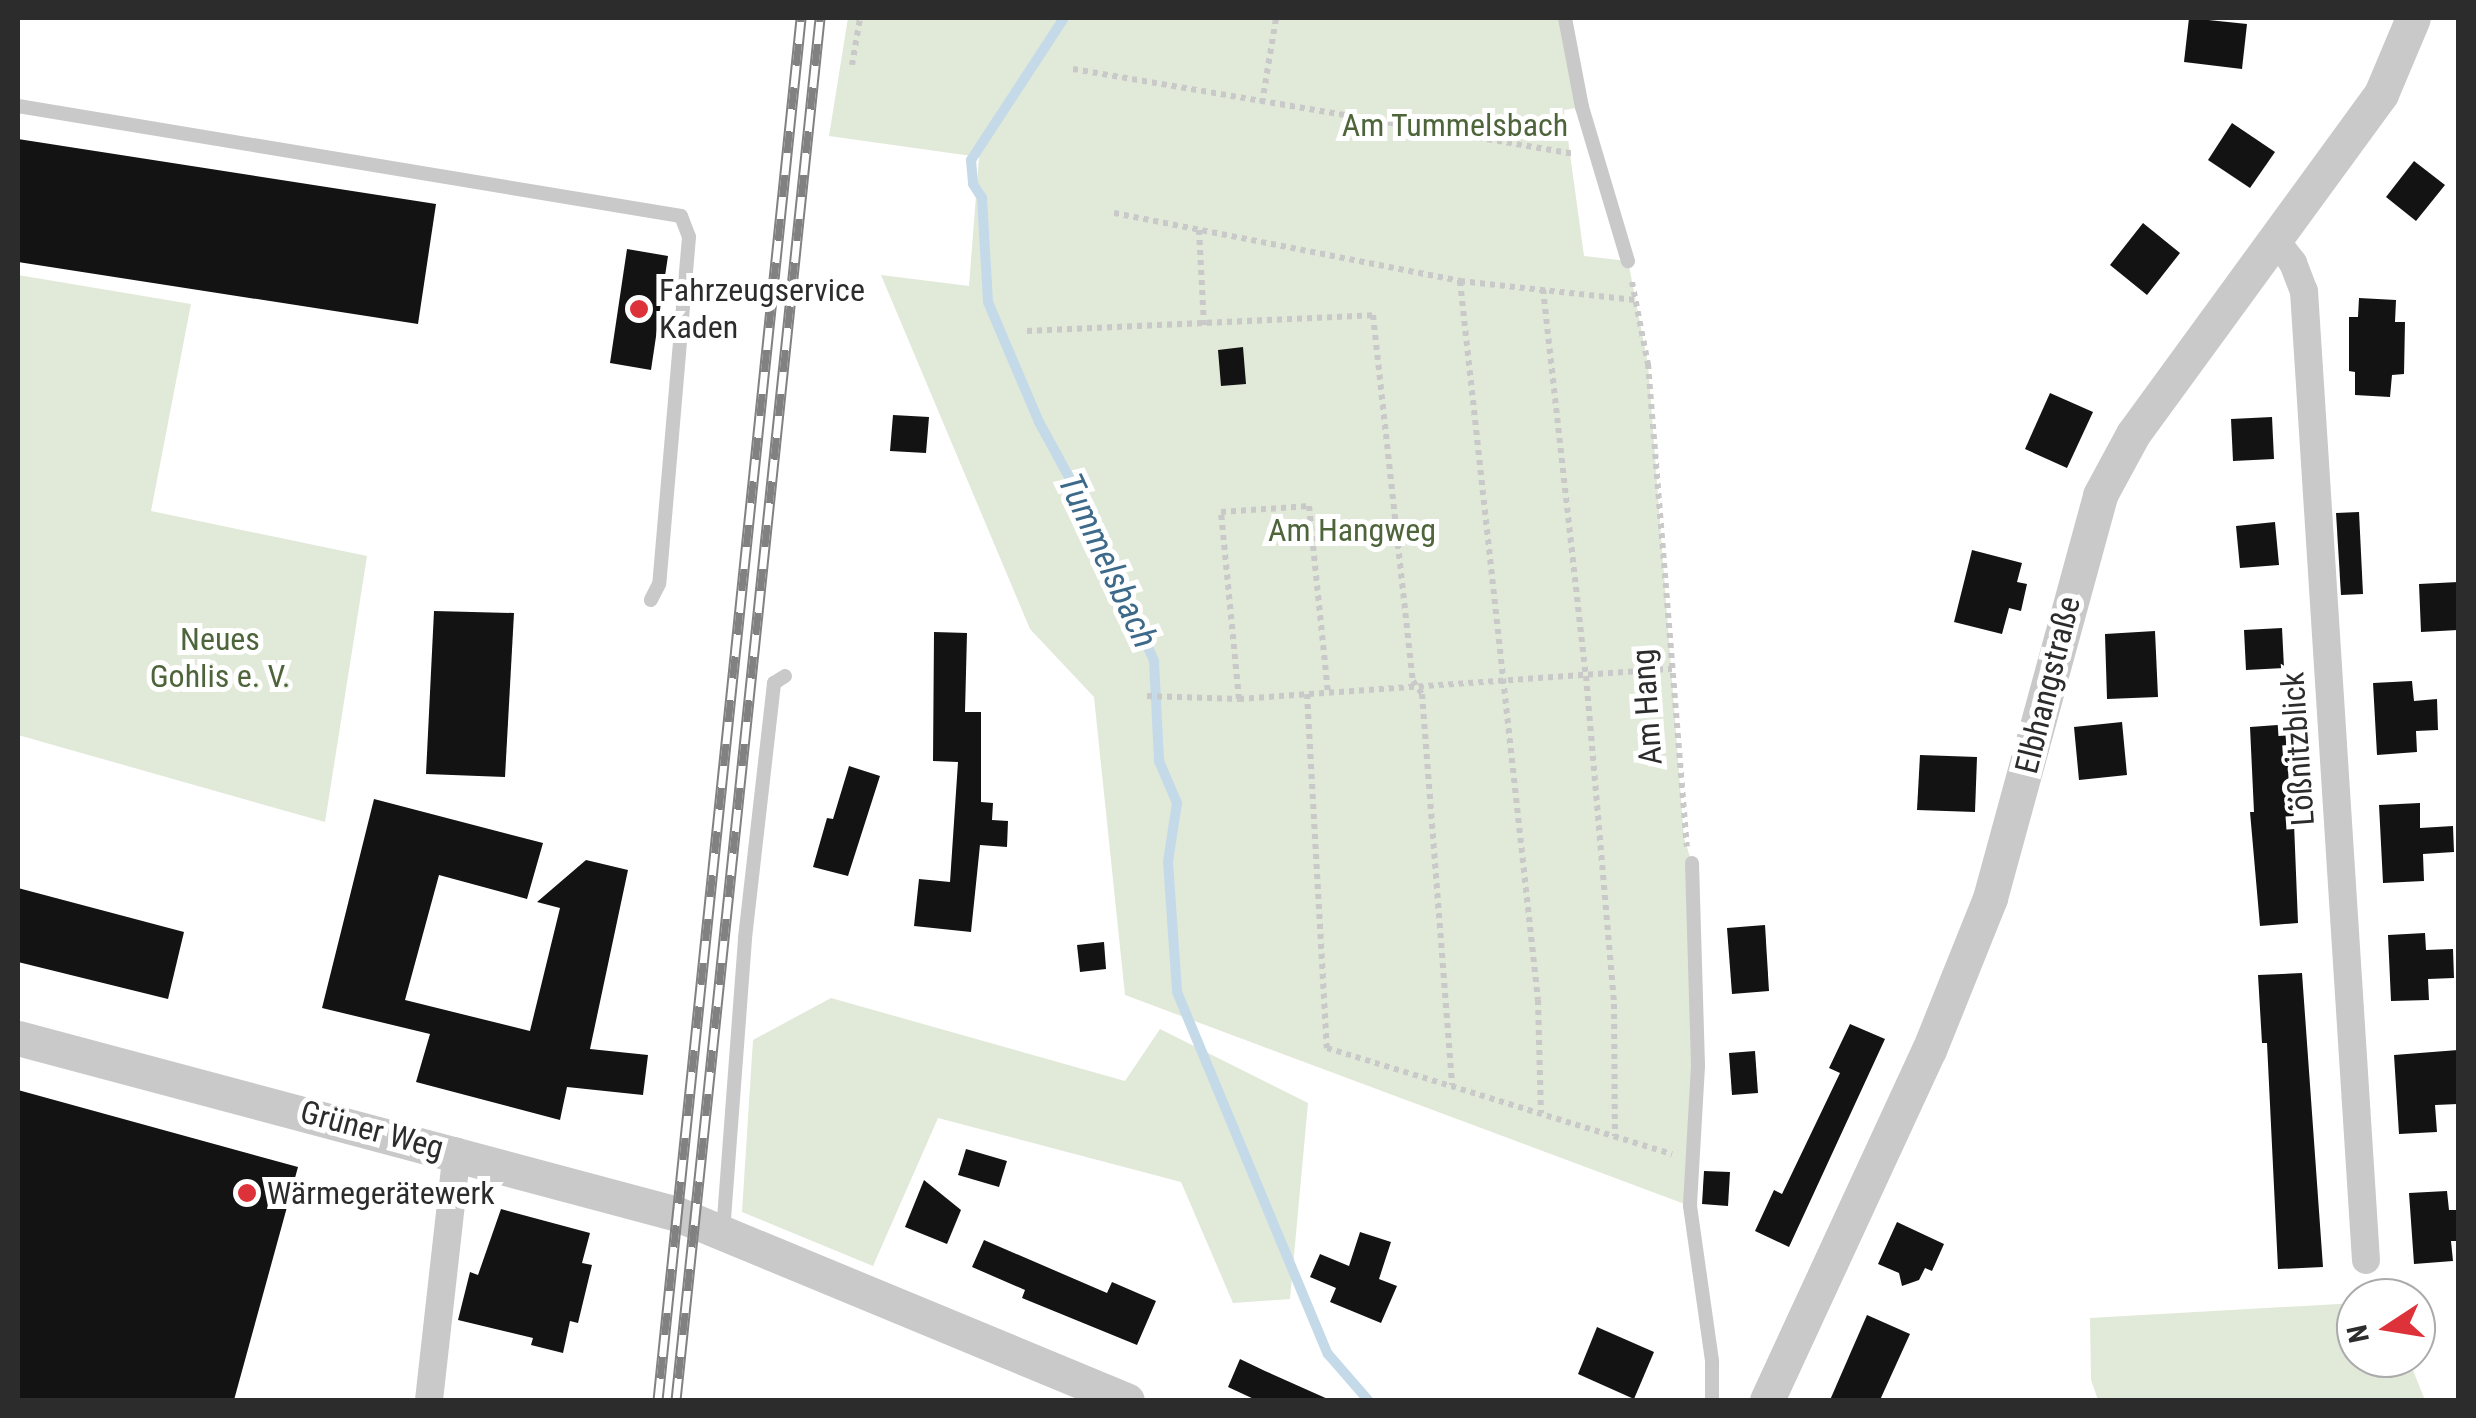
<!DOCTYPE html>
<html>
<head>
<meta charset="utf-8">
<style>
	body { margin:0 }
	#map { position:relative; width:2476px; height:1418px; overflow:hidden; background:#fff; font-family:"Roboto Condensed",sans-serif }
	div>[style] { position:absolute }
	.green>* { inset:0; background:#e1e9d9 }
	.stream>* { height:10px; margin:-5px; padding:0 5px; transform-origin:5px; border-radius:5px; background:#c5dae9 }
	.building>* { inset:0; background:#131313 }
	.path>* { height:6px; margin-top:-3px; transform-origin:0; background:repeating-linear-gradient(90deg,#c9c9c9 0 5px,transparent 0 10px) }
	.service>* { height:14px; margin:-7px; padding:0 7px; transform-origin:7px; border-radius:7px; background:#c9c9c9 }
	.minor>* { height:28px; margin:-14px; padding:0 14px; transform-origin:14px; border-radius:14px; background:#c9c9c9 }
	.tertiary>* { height:35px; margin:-17.5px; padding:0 17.5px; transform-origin:17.5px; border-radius:17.5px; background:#c9c9c9 }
	.rail>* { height:11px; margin-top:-5.5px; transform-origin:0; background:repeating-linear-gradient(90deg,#fff 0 22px,#818181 0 44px); box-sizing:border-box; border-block:2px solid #818181 }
	.dots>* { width:28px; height:28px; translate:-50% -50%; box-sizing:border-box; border:5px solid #fff; border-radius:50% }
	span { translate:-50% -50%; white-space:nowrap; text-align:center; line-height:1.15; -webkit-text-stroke:10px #fff; paint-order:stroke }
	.park-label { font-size:32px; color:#4e653b }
	.poi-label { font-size:32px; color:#2c2c2c }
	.left { translate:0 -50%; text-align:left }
	.street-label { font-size:32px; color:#2c2c2c }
	.water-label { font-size:35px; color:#3d6a8a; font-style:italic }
	.frame { position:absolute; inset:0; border:20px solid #2c2c2c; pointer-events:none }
	.north { position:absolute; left:2336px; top:1278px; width:100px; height:100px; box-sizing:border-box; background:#fff; border:2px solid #ababab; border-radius:50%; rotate:258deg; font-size:28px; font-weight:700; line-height:40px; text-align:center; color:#2c2c2c }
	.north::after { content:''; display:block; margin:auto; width:35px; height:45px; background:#de323a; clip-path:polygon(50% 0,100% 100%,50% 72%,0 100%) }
</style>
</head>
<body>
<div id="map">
	<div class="green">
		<div style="clip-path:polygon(848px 18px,1565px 18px,1582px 107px,1564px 110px,1584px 256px,1628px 261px,1648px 364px,1684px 838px,1692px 863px,1698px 1066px,1690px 1206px,1125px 995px,1094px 697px,1030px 629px,881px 275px,969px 286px,979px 157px,829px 136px)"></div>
		<div style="clip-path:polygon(18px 275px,191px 304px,151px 511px,367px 556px,325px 822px,18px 735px)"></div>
		<div style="clip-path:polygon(831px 998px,1125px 1081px,1160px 1029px,1308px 1103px,1290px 1299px,1233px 1303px,1181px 1182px,938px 1118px,873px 1266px,742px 1212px,753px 1040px)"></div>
		<div style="clip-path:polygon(2356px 1303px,2356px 1358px,2408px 1358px,2425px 1400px,2098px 1400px,2091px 1380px,2090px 1318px)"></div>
	</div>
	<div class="stream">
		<div style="left:1064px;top:18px;width:170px;rotate:123.2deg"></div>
		<div style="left:971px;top:160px;width:24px;rotate:85deg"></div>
		<div style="left:973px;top:184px;width:17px;rotate:57deg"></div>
		<div style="left:982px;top:198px;width:104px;rotate:86.7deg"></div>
		<div style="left:988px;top:302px;width:130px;rotate:67deg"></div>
		<div style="left:1039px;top:422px;width:88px;rotate:61.4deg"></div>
		<div style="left:1081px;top:499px;width:178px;rotate:65.7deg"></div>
		<div style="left:1154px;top:661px;width:100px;rotate:87.1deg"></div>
		<div style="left:1159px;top:761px;width:46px;rotate:66.8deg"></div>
		<div style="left:1177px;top:803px;width:60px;rotate:98.7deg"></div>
		<div style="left:1168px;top:862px;width:130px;rotate:86deg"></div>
		<div style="left:1177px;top:992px;width:392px;rotate:67.4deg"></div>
		<div style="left:1328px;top:1354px;width:61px;rotate:49deg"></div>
	</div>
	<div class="building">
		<div style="clip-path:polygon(2189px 18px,2247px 24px,2242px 69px,2184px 62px)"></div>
		<div style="clip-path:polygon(2232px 123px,2275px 152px,2250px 188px,2208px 160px)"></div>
		<div style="clip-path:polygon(18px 139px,436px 204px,418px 324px,18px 262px)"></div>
		<div style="clip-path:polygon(2414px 161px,2445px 185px,2416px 221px,2386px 197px)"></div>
		<div style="clip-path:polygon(2143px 223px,2180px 253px,2147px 295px,2110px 265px)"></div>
		<div style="clip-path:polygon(627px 249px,668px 256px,651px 370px,610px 363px)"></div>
		<div style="clip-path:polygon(2359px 298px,2396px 300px,2395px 322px,2405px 322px,2404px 374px,2392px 375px,2390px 397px,2355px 395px,2355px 372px,2349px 371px,2349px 317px,2358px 317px)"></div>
		<div style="clip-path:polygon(1243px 347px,1246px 384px,1221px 386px,1218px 350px)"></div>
		<div style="clip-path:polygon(2050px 393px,2093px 412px,2067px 468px,2025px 449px)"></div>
		<div style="clip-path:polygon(893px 415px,929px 417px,926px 453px,890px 451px)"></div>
		<div style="clip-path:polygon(2272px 417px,2274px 459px,2233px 461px,2231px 419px)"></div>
		<div style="clip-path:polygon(2359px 512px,2363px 594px,2341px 595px,2336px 513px)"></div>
		<div style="clip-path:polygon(2275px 522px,2279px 565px,2240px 568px,2236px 526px)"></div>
		<div style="clip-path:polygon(1972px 550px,2022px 563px,2017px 582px,2027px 584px,2021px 611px,2009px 608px,2002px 634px,1954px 622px)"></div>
		<div style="clip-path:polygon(2458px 582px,2458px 630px,2421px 632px,2419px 584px)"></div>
		<div style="clip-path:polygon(434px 611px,514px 613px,505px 777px,426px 774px)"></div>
		<div style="clip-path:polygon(2282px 628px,2284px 668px,2246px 670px,2244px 630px)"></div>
		<div style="clip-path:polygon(2155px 631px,2158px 697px,2107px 699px,2105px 634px)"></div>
		<div style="clip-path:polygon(934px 632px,967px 633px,965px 712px,981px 712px,981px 802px,993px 803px,992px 820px,1008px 821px,1007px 847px,980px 845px,971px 932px,914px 926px,919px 879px,950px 882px,958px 762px,933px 761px)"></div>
		<div style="clip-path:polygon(2412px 681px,2414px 701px,2437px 699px,2438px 730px,2416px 731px,2417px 752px,2377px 755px,2373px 683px)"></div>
		<div style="clip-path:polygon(2122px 722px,2127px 775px,2079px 780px,2074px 727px)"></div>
		<div style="clip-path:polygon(2290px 724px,2298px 923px,2260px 926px,2250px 812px,2254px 812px,2250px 727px)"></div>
		<div style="clip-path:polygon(1920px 755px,1977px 757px,1975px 812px,1917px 810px)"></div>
		<div style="clip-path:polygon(849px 766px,880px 776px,848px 876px,813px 867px,827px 818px,833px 819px)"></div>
		<div style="clip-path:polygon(374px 799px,543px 843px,527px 899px,439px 875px,405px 1000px,530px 1031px,560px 908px,537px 902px,586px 860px,628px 870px,590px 1049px,648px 1055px,643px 1095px,567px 1087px,560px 1120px,416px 1082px,430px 1034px,322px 1008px)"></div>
		<div style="clip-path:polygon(2420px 803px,2420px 828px,2453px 826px,2454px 852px,2423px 854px,2424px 881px,2383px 883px,2379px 805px)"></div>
		<div style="clip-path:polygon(18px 888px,184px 932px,168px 999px,18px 962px)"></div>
		<div style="clip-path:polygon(1765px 925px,1769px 991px,1732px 994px,1727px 928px)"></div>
		<div style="clip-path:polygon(2425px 933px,2426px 950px,2453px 949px,2454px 978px,2428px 979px,2429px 1000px,2391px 1001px,2388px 935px)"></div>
		<div style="clip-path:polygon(1104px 942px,1106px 969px,1080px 972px,1077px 945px)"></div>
		<div style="clip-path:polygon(2302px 973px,2323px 1267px,2278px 1269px,2267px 1043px,2262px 1043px,2258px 975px)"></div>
		<div style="clip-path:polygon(1850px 1024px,1885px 1039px,1789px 1247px,1755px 1231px,1774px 1190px,1782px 1194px,1840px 1073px,1829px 1068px)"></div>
		<div style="clip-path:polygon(2458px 1050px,2458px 1104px,2435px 1105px,2437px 1132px,2399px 1134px,2394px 1055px)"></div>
		<div style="clip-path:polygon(1755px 1051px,1758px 1093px,1732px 1095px,1729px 1053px)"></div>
		<div style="clip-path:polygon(18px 1090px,298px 1167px,234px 1400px,18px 1400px)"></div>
		<div style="clip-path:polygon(966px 1149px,1007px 1161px,999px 1187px,958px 1175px)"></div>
		<div style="clip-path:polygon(1704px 1171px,1730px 1172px,1728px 1206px,1702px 1204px)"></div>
		<div style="clip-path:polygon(924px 1180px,961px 1210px,947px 1244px,905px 1227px)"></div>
		<div style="clip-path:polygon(2447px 1191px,2449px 1210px,2458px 1210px,2458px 1241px,2451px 1241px,2453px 1261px,2414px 1264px,2409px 1193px)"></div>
		<div style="clip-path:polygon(501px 1209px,590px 1233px,582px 1263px,592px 1265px,578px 1323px,570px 1321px,563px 1353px,531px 1345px,533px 1338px,458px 1320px,470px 1272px,478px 1275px)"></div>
		<div style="clip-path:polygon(1897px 1222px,1944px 1244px,1932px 1271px,1925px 1268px,1919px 1280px,1902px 1286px,1899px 1273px,1878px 1264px)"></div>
		<div style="clip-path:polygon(1360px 1232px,1391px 1242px,1379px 1279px,1397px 1286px,1381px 1323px,1330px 1302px,1336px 1288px,1310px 1277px,1320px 1254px,1349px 1266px)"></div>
		<div style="clip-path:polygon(984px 1240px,1107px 1293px,1112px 1282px,1156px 1301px,1137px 1345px,1022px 1298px,1025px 1290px,972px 1267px)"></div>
		<div style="clip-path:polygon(1867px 1315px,1910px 1334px,1880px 1400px,1830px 1400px)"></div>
		<div style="clip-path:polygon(1597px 1327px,1654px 1352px,1634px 1399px,1578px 1374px)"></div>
		<div style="clip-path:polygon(1240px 1359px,1265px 1371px,1330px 1400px,1256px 1400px,1228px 1387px)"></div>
	</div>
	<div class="path">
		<div style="left:852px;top:65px;width:48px;rotate:-80.3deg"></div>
		<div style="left:1073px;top:69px;width:509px;rotate:9.61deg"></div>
		<div style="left:1262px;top:103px;width:86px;rotate:-80.6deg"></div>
		<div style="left:1114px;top:213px;width:353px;rotate:11.1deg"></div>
		<div style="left:1460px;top:281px;width:176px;rotate:6.2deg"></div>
		<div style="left:1199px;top:230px;width:96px;rotate:87deg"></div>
		<div style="left:1460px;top:281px;width:723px;rotate:83.81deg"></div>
		<div style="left:1538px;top:1000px;width:113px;rotate:88.5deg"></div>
		<div style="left:1632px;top:282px;width:84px;rotate:79deg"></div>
		<div style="left:1648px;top:364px;width:484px;rotate:85.4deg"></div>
		<div style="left:1543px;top:289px;width:389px;rotate:83.7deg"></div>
		<div style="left:1586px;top:676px;width:329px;rotate:85.1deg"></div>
		<div style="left:1614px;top:1004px;width:132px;rotate:89.6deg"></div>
		<div style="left:1027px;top:331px;width:346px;rotate:-2.6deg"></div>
		<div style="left:1373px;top:315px;width:368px;rotate:83.8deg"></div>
		<div style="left:1413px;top:681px;width:16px;rotate:55deg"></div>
		<div style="left:1422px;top:694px;width:392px;rotate:85.6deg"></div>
		<div style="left:1307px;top:694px;width:355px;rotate:86.8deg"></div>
		<div style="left:1327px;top:1048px;width:361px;rotate:17.1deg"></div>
		<div style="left:1147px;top:696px;width:92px;rotate:1.9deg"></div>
		<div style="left:1239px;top:699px;width:434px;rotate:-4deg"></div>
		<div style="left:1239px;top:699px;width:188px;rotate:-95.5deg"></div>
		<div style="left:1221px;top:512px;width:88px;rotate:-3.9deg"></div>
		<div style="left:1309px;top:506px;width:188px;rotate:84.2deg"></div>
	</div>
	<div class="service">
		<div style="left:1565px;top:18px;width:91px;rotate:79.2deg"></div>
		<div style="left:1582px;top:107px;width:161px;rotate:73.4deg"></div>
		<div style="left:18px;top:106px;width:672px;rotate:9.42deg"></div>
		<div style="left:681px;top:216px;width:22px;rotate:69deg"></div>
		<div style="left:689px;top:237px;width:348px;rotate:94.9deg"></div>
		<div style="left:659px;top:584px;width:18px;rotate:117deg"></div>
		<div style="left:1692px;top:863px;width:203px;rotate:88.3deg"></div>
		<div style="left:1698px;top:1066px;width:140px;rotate:93.3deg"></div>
		<div style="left:1690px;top:1206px;width:157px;rotate:81.9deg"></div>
		<div style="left:1712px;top:1361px;width:39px;rotate:90deg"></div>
		<div style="left:723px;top:1232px;width:295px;rotate:-85.7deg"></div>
		<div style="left:745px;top:938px;width:257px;rotate:-83.5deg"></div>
		<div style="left:774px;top:683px;width:13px;rotate:-32deg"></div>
	</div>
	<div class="minor">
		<div style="left:2276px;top:241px;width:28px;rotate:52deg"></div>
		<div style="left:2293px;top:263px;width:30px;rotate:69deg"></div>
		<div style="left:2304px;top:291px;width:971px;rotate:86.34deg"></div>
		<div style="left:429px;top:1400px;width:250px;rotate:-83.6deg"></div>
	</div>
	<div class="tertiary">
		<div style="left:18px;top:1038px;width:682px;rotate:14.95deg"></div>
		<div style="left:677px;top:1214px;width:487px;rotate:22.5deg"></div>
		<div style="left:1767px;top:1400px;width:386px;rotate:-65.2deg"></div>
		<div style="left:1929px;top:1050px;width:164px;rotate:-68.1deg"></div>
		<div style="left:1990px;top:898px;width:418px;rotate:-74.7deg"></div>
		<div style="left:2100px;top:495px;width:69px;rotate:-61.6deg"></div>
		<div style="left:2133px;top:434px;width:421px;rotate:-53.9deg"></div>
		<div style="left:2381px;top:94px;width:82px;rotate:-67.2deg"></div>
	</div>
	<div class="rail">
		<div style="left:658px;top:1400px;width:1389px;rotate:-84.09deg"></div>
		<div style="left:676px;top:1400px;width:1389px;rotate:-84.05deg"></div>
	</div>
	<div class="dots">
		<div style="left:639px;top:309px;background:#de323a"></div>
		<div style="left:247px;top:1193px;background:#de323a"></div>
	</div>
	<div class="park-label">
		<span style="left:1455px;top:125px">Am Tummelsbach</span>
		<span style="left:1352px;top:530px">Am Hangweg</span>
		<span style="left:220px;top:658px">Neues<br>Gohlis e. V.</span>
	</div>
	<div class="poi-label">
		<span class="left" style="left:659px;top:309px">Fahrzeugservice<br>Kaden</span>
		<span class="left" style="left:267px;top:1193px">Wärmegerätewerk</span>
	</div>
	<div class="street-label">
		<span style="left:2048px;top:685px;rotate:-76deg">Elbhangstraße</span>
		<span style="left:1647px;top:707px;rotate:-94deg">Am Hang</span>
		<span style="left:2298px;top:749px;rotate:-94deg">Lößnitzblick</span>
		<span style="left:372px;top:1130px;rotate:15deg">Grüner Weg</span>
	</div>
	<div class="water-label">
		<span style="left:1107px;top:561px;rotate:65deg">Tummelsbach</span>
	</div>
	<div class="frame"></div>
	<div class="north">N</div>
</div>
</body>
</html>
